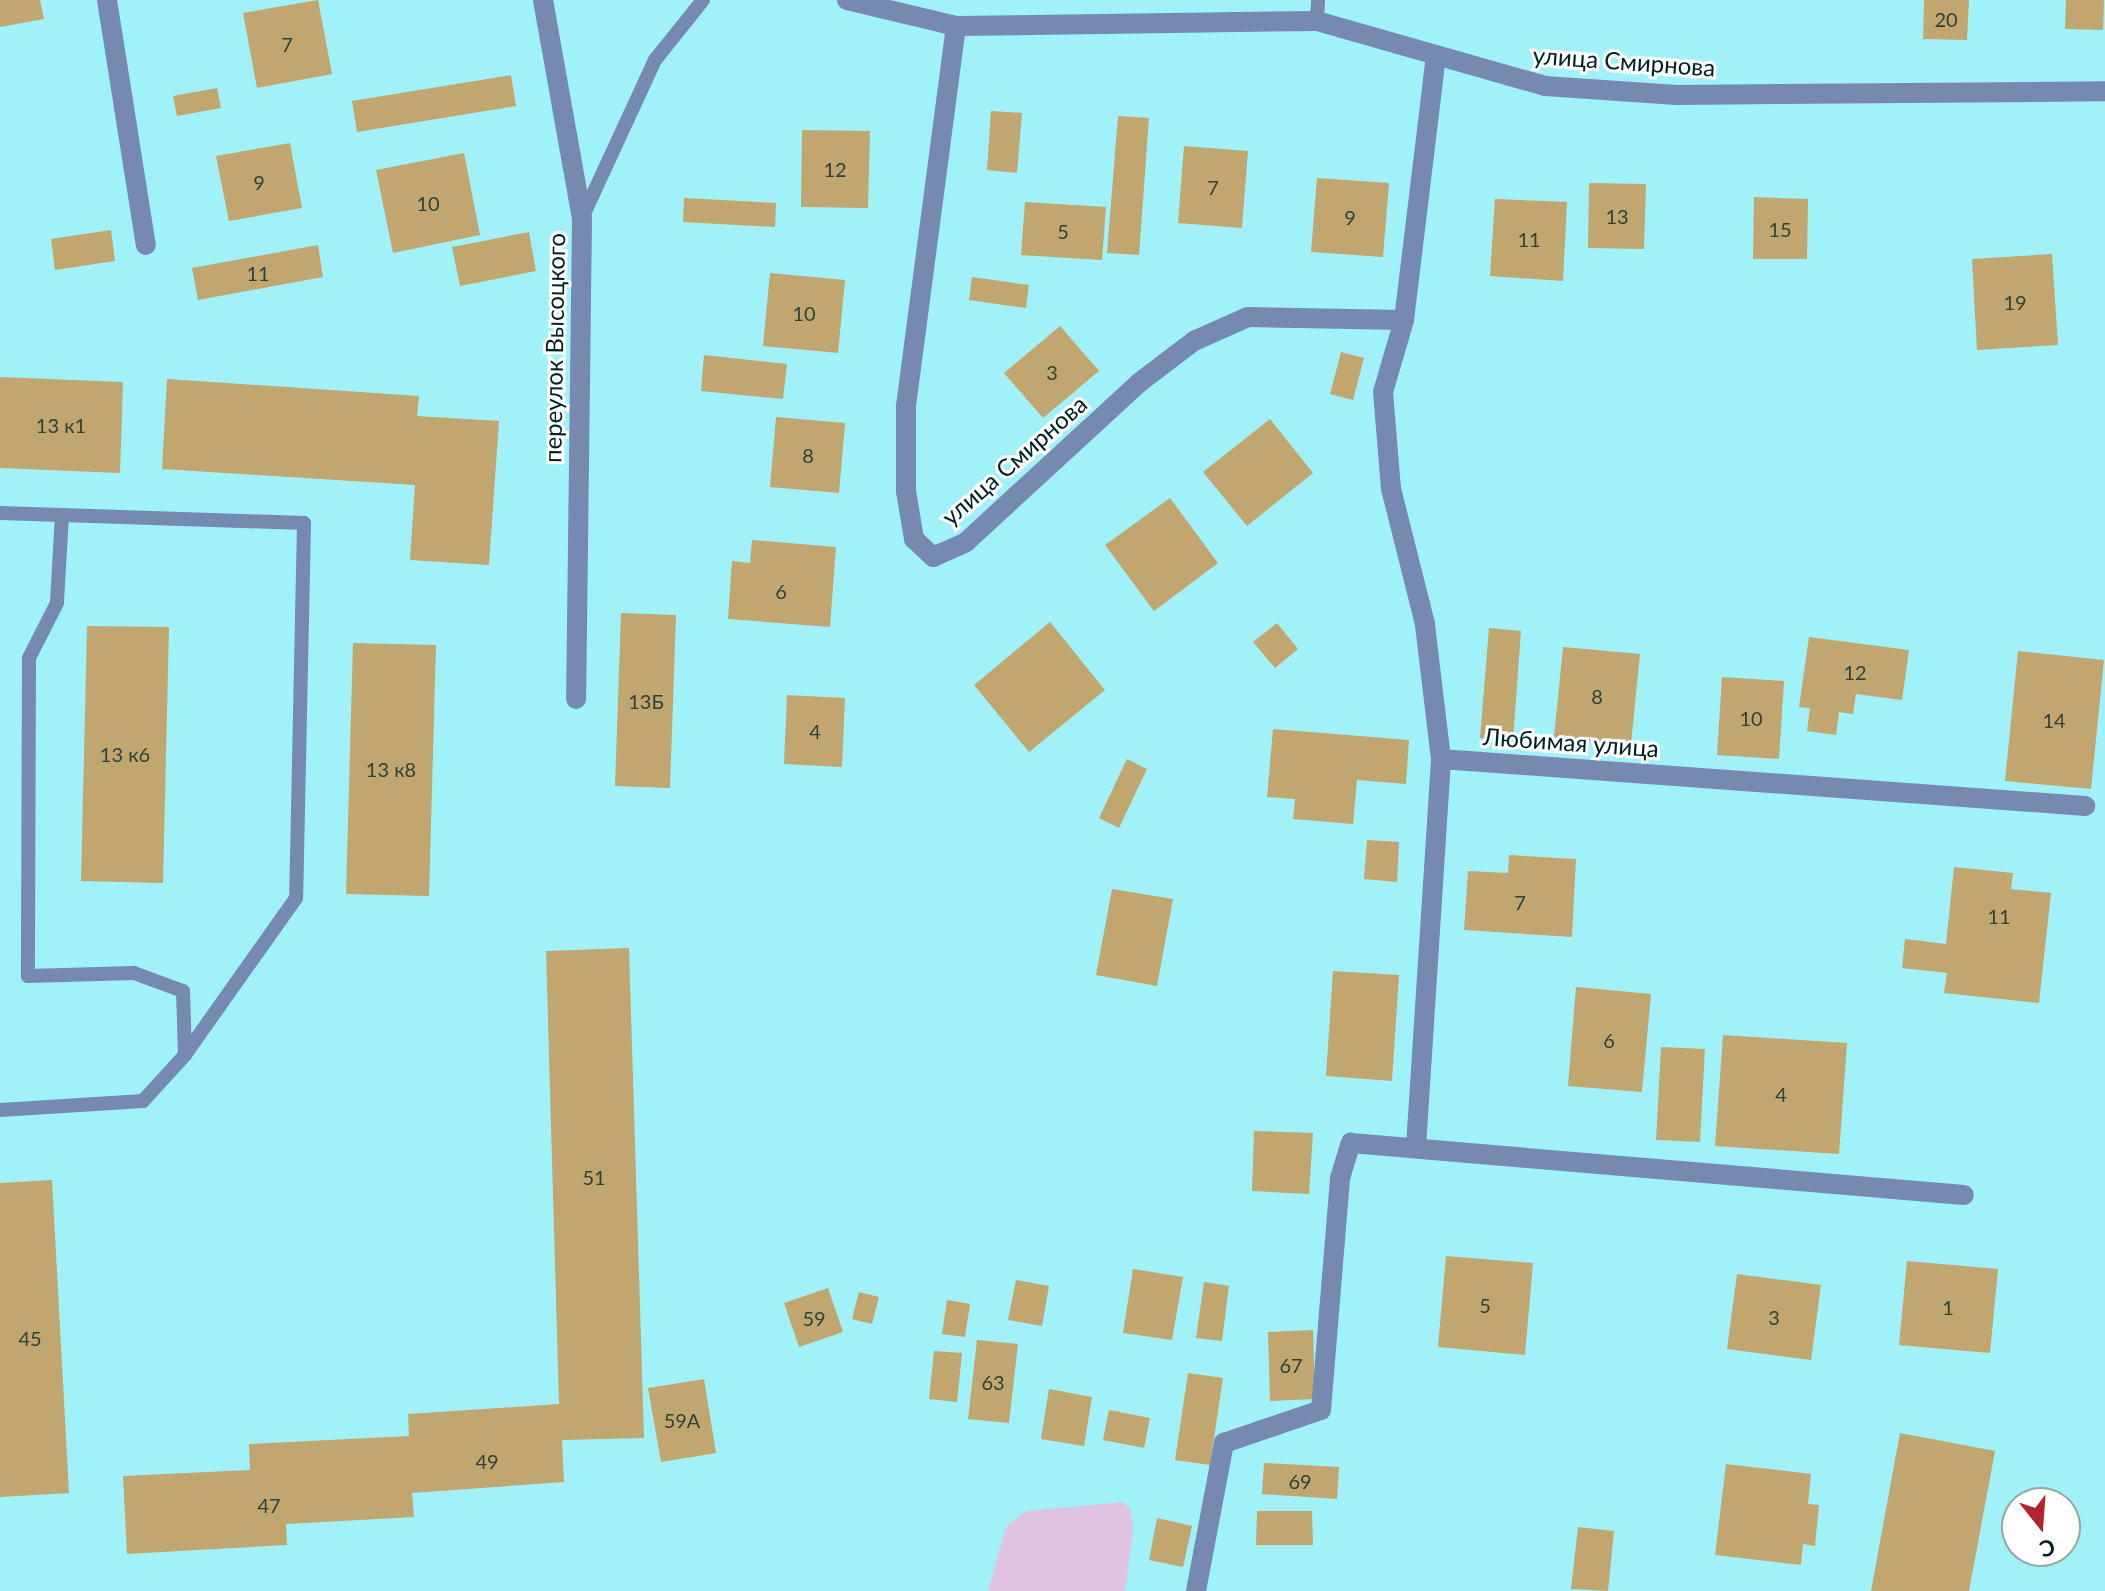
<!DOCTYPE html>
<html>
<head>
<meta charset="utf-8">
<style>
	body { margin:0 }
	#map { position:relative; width:2105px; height:1591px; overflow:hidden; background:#a1f1f9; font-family:Lato,sans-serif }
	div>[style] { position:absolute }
	.green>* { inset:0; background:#dfc3e1 }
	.building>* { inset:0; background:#c1a670 }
	.service>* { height:14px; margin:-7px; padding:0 7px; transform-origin:7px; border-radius:7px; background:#7589b1 }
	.minor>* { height:20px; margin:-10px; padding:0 10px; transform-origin:10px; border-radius:10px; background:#7589b1 }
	span { translate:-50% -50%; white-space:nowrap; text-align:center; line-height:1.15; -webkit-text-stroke:6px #fff; paint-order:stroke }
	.number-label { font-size:20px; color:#304236 }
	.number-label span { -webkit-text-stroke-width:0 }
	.street-label { font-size:24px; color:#002023 }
	.north { position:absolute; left:2001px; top:1487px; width:80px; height:80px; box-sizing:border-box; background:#fff; border:2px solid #99a6a7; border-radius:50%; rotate:163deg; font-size:22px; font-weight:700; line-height:32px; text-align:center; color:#002023 }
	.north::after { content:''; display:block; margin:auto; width:28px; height:36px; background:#b4222d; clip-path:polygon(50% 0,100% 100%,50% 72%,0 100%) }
</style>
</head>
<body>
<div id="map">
	<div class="green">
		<div style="clip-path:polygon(1123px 1502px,1131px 1510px,1133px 1532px,1125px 1591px,988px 1591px,1006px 1527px,1026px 1511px)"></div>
	</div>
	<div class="building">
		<div style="clip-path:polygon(0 0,40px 0,44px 19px,0 27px)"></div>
		<div style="clip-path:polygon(318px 0,332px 74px,257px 88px,243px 13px)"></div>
		<div style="clip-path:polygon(1924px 0,1969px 0,1967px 40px,1923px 39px)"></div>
		<div style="clip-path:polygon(2066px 0,2104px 0,2103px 30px,2065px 29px)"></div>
		<div style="clip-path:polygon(511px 75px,516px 106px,357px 132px,352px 101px)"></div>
		<div style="clip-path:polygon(217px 88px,221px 108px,177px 116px,173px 96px)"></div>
		<div style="clip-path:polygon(991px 111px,1022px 113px,1017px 173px,987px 170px)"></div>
		<div style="clip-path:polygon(1118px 116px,1149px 118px,1139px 255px,1107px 253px)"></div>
		<div style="clip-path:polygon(802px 130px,870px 131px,868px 208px,801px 207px)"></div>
		<div style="clip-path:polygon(290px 143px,302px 208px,229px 221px,216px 156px)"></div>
		<div style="clip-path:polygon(1184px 146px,1248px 151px,1242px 228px,1178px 223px)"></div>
		<div style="clip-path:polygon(464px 153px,480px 235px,393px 253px,376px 170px)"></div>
		<div style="clip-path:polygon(1317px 178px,1389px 183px,1383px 257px,1311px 252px)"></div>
		<div style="clip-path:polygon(1589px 183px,1646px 184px,1644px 249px,1588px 248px)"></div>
		<div style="clip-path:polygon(1754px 197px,1808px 199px,1807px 259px,1753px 259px)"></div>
		<div style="clip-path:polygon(684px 198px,776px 203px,775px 227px,683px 222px)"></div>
		<div style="clip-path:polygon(1495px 199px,1567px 202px,1563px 281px,1490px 276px)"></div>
		<div style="clip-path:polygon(1025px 202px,1106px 207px,1102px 260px,1021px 255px)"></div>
		<div style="clip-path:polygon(111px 230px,115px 261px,55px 270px,51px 239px)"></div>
		<div style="clip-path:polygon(529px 232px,536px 271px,460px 286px,452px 247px)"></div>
		<div style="clip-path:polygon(318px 245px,323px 277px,198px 300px,192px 268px)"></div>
		<div style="clip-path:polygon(2052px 254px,2058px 345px,1977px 350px,1972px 259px)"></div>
		<div style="clip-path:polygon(770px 273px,845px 280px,838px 353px,763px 346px)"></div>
		<div style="clip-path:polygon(972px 277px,1029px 285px,1026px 308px,969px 300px)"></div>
		<div style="clip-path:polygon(1060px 326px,1099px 371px,1043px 418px,1004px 373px)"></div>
		<div style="clip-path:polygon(1341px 352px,1364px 358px,1353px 400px,1330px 394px)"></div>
		<div style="clip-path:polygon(704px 355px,787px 364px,783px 399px,701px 391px)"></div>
		<div style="clip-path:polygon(0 377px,123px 382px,120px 473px,0 468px)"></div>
		<div style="clip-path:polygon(167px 379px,419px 396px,417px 416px,499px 421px,489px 565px,410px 560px,415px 485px,162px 469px)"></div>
		<div style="clip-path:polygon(776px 417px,845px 423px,839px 493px,770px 487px)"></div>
		<div style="clip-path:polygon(1270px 419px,1313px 473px,1247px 526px,1203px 472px)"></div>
		<div style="clip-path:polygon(1170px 498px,1218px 563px,1154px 611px,1105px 545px)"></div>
		<div style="clip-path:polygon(752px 540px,836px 547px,830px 627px,728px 619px,732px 561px,750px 563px)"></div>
		<div style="clip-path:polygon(621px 613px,676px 615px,670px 788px,615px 786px)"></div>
		<div style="clip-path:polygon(1050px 622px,1105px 690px,1029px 752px,974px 685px)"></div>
		<div style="clip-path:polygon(1277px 623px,1298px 649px,1275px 668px,1253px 642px)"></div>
		<div style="clip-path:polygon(87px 626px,169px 627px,163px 883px,81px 881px)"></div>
		<div style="clip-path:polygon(1489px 628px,1521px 631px,1513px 741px,1480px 738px)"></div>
		<div style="clip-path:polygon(1809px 637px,1909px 650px,1902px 700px,1856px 694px,1853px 714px,1839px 712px,1836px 735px,1807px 731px,1810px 708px,1799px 707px)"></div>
		<div style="clip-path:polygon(353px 643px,436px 645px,429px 896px,346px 894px)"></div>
		<div style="clip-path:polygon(1563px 647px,1640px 654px,1631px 744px,1554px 737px)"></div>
		<div style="clip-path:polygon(2018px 651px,2104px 660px,2091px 789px,2005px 781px)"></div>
		<div style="clip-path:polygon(1722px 677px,1784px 681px,1779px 759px,1717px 755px)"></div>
		<div style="clip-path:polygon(787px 695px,845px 698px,842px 767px,784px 764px)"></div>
		<div style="clip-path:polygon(1273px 729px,1409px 740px,1406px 784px,1357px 780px,1353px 824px,1293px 819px,1295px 799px,1267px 797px)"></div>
		<div style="clip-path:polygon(1127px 759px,1147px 769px,1119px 828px,1099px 818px)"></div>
		<div style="clip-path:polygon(1367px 840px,1399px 842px,1397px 882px,1364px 879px)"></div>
		<div style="clip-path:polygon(1509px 855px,1576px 859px,1572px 937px,1464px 930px,1468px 871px,1508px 873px)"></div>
		<div style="clip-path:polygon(1954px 867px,2013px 873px,2011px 889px,2051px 893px,2039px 1003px,1944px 993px,1947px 973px,1902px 968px,1905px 939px,1946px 944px)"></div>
		<div style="clip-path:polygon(1112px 889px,1173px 899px,1157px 986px,1096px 975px)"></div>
		<div style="clip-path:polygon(629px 948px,644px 1438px,562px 1440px,564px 1482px,412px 1493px,414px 1517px,286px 1524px,287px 1545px,127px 1554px,123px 1476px,250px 1470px,249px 1444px,409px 1436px,408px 1414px,559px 1404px,546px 951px)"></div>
		<div style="clip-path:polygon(1333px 971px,1399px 975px,1392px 1081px,1326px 1076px)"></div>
		<div style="clip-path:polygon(1576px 987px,1651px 994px,1642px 1092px,1568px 1086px)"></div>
		<div style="clip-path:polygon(1723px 1035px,1847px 1043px,1839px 1154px,1715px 1146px)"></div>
		<div style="clip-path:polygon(1661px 1047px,1705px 1049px,1700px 1142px,1656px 1140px)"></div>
		<div style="clip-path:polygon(1254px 1131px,1313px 1133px,1309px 1194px,1252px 1191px)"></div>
		<div style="clip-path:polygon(52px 1180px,69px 1493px,0 1497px,0 1183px)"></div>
		<div style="clip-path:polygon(1446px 1256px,1533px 1263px,1525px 1355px,1438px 1347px)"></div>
		<div style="clip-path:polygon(1907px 1261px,1998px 1269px,1990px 1353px,1899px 1345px)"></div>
		<div style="clip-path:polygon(1133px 1269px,1183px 1277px,1172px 1340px,1123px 1333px)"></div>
		<div style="clip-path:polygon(1737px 1274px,1821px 1285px,1811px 1360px,1727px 1349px)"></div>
		<div style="clip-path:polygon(1016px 1280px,1049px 1286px,1042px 1326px,1008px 1320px)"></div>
		<div style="clip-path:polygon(1204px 1282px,1229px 1286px,1222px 1341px,1196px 1338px)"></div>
		<div style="clip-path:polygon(828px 1288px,843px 1332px,799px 1347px,784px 1303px)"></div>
		<div style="clip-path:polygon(859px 1292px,879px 1297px,872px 1324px,852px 1319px)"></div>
		<div style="clip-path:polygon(947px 1300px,970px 1304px,965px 1337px,942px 1334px)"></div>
		<div style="clip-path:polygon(1313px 1330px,1315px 1399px,1270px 1401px,1268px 1332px)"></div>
		<div style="clip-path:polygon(977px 1340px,1018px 1344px,1009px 1423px,968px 1419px)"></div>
		<div style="clip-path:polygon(934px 1351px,962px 1353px,957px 1402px,929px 1399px)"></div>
		<div style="clip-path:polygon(1188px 1373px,1223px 1378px,1210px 1465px,1175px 1460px)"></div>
		<div style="clip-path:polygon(704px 1379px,716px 1453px,661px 1462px,648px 1388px)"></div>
		<div style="clip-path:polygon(1049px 1389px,1092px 1397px,1084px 1446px,1041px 1439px)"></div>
		<div style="clip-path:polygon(1109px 1410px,1150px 1418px,1144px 1448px,1103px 1440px)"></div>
		<div style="clip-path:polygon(1900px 1433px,1995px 1451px,1969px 1591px,1871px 1591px)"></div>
		<div style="clip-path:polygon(1264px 1463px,1339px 1467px,1337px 1499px,1262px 1494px)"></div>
		<div style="clip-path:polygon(1726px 1464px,1811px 1474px,1808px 1504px,1819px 1505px,1815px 1546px,1803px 1544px,1801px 1565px,1715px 1555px)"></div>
		<div style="clip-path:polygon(1257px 1511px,1312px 1511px,1313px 1545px,1256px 1545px)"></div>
		<div style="clip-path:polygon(1157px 1518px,1192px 1526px,1183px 1567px,1149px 1560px)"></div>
		<div style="clip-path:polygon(1578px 1527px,1614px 1531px,1608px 1591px,1571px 1589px)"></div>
	</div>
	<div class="service">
		<div style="left:1317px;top:21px;width:21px;rotate:-87deg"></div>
		<div style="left:582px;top:218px;width:174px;rotate:-65.2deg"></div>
		<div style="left:655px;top:60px;width:77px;rotate:-51.3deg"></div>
		<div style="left:0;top:513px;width:62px;rotate:1.8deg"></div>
		<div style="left:62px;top:515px;width:88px;rotate:93.3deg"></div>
		<div style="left:57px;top:603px;width:62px;rotate:117deg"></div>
		<div style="left:29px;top:658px;width:318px;rotate:90.2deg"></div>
		<div style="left:28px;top:976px;width:106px;rotate:-1.6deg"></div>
		<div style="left:134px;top:973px;width:52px;rotate:20.2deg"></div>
		<div style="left:183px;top:991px;width:64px;rotate:88.2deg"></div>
		<div style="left:185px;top:1055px;width:62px;rotate:132.4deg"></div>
		<div style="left:143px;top:1101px;width:143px;rotate:176.4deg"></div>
		<div style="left:62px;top:515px;width:242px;rotate:1.9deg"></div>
		<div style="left:304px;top:523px;width:375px;rotate:91.2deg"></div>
		<div style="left:296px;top:898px;width:192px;rotate:125.3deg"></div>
	</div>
	<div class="minor">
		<div style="left:107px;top:0;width:248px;rotate:81deg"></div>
		<div style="left:543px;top:0;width:221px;rotate:79.9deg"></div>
		<div style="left:582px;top:218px;width:481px;rotate:90.7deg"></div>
		<div style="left:847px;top:0;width:112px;rotate:13.4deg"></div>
		<div style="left:956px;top:26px;width:361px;rotate:-0.8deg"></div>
		<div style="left:1317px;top:21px;width:237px;rotate:15.9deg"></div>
		<div style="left:1545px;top:86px;width:132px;rotate:3.9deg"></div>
		<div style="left:1677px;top:95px;width:428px;rotate:-0.5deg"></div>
		<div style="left:956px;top:26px;width:385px;rotate:97.5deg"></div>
		<div style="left:906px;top:408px;width:83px;rotate:90deg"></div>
		<div style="left:906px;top:491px;width:49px;rotate:80.5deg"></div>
		<div style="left:914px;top:539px;width:26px;rotate:43deg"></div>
		<div style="left:933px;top:557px;width:36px;rotate:-24deg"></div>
		<div style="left:966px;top:542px;width:236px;rotate:-42.6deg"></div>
		<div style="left:1140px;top:382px;width:68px;rotate:-37.2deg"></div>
		<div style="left:1194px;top:341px;width:59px;rotate:-24deg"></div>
		<div style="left:1248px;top:317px;width:156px;rotate:1.1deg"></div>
		<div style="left:1441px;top:759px;width:646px;rotate:4.17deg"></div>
		<div style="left:1416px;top:1147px;width:389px;rotate:-86.3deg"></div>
		<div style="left:1441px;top:759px;width:136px;rotate:-96.8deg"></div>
		<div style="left:1425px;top:624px;width:139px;rotate:-104.1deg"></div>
		<div style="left:1391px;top:489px;width:97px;rotate:-94.7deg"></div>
		<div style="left:1383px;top:392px;width:75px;rotate:-73.7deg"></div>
		<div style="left:1404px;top:320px;width:265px;rotate:-83.1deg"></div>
		<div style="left:1196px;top:1591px;width:151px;rotate:-79.3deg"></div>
		<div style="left:1224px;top:1443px;width:102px;rotate:-18.8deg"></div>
		<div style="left:1321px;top:1410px;width:233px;rotate:-85.3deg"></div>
		<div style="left:1340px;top:1178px;width:37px;rotate:-73deg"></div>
		<div style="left:1351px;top:1143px;width:615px;rotate:4.85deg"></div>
	</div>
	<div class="number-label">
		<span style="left:1946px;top:19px">20</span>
		<span style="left:287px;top:44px">7</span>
		<span style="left:835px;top:169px">12</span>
		<span style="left:259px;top:182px">9</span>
		<span style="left:1213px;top:187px">7</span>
		<span style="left:428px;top:203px">10</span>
		<span style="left:1617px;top:216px">13</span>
		<span style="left:1350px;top:217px">9</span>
		<span style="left:1780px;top:229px">15</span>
		<span style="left:1063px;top:231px">5</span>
		<span style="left:1529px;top:239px">11</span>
		<span style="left:258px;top:273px">11</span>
		<span style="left:2015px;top:302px">19</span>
		<span style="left:804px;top:313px">10</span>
		<span style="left:1052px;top:372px">3</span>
		<span style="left:61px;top:425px">13 к1</span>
		<span style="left:808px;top:455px">8</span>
		<span style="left:781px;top:591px">6</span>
		<span style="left:1855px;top:672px">12</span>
		<span style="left:1597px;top:696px">8</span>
		<span style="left:646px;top:701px">13Б</span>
		<span style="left:1751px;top:718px">10</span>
		<span style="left:2054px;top:720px">14</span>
		<span style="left:815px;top:731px">4</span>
		<span style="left:125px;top:754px">13 к6</span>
		<span style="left:391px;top:769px">13 к8</span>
		<span style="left:1520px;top:902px">7</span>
		<span style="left:1999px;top:916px">11</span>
		<span style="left:1609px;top:1040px">6</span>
		<span style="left:1781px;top:1094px">4</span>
		<span style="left:594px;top:1177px">51</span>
		<span style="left:1485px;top:1305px">5</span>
		<span style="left:1948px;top:1307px">1</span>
		<span style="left:1774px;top:1317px">3</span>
		<span style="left:814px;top:1318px">59</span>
		<span style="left:30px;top:1338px">45</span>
		<span style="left:1291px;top:1365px">67</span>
		<span style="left:993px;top:1382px">63</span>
		<span style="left:682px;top:1420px">59А</span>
		<span style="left:487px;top:1461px">49</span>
		<span style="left:1300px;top:1481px">69</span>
		<span style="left:269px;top:1505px">47</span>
	</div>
	<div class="street-label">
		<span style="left:1624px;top:61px;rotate:4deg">улица Смирнова</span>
		<span style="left:554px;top:348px;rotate:-89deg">переулок Высоцкого</span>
		<span style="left:1014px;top:460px;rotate:-41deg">улица Смирнова</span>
		<span style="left:1571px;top:742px;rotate:4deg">Любимая улица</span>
	</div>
	<div class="north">С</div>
</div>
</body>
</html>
